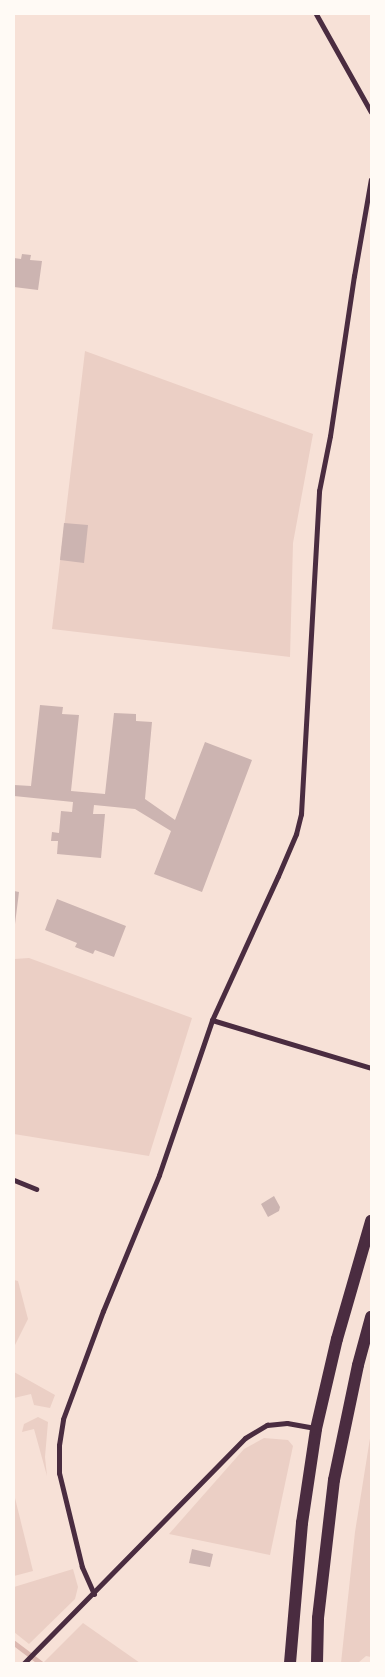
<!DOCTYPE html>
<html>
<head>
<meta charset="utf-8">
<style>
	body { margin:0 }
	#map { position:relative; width:385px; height:1677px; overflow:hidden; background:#f7e1d7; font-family:Lora,serif }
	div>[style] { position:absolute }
	.green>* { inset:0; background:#ebcfc5 }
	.stream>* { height:5px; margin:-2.5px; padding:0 2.5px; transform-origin:2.5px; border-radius:2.5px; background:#dcb8b0 }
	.building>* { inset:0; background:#ccb4b1 }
	.minor>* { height:5px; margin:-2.5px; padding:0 2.5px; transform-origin:2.5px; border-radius:2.5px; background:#4a2c40 }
	.primary>* { height:12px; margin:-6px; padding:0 6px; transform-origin:6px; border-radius:6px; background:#4a2c40 }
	span { translate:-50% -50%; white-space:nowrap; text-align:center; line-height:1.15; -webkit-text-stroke:5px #fffaf5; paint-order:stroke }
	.frame { position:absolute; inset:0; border:15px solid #fffaf5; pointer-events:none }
</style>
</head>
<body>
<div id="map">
	<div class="green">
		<div style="clip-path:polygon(85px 351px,313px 434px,293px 543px,290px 657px,52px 629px)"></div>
		<div style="clip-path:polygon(29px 958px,192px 1018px,149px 1156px,14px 1134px,14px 959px)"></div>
		<div style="clip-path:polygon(14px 1280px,18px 1281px,28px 1319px,14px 1347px)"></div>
		<div style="clip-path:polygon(14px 1372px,55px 1395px,50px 1408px,34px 1405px,31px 1394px,14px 1398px)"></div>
		<div style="clip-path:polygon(38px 1417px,48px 1422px,45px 1457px,47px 1476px,34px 1429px,22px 1432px,24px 1424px)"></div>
		<div style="clip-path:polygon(371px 1432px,371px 1657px,366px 1656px,358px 1663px,341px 1663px,355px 1532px)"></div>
		<div style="clip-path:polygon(264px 1438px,288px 1440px,293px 1446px,270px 1555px,169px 1534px,244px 1449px)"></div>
		<div style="clip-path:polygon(14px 1494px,33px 1571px,14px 1576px)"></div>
		<div style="clip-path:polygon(73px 1569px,78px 1587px,75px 1599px,29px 1644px,14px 1632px,14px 1587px)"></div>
		<div style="clip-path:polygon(83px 1623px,140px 1663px,43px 1663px)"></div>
	</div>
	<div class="stream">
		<div style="left:14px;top:1643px;width:34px;rotate:37deg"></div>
	</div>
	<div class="building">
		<div style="clip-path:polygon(22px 254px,31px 255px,30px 260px,42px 261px,38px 290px,14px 287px,14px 258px,21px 259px)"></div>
		<div style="clip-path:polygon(64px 523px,88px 525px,84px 563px,60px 560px)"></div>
		<div style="clip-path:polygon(40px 705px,63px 707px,62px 714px,79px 715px,71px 791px,105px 794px,114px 713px,136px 714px,136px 721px,152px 722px,145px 799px,175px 820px,205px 742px,252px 760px,202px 892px,154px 874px,171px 831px,135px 809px,94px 805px,93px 814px,105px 814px,101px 858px,57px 854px,58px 841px,51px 841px,52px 832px,59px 833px,61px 811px,72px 812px,73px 802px,14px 796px,14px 785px,31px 786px)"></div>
		<div style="clip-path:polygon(14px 891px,19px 892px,15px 924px,14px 924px)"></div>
		<div style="clip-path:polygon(57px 899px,126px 926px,114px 957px,95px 950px,93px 954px,75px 947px,77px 943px,45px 930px)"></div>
		<div style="clip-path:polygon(274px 1196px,280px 1207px,279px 1211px,268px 1217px,261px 1204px)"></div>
		<div style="clip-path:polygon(192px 1549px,213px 1554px,210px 1567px,189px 1563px)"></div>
	</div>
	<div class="minor">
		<div style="left:316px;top:14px;width:112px;rotate:60.7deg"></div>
		<div style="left:212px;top:1020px;width:166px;rotate:16.8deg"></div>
		<div style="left:14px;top:1180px;width:24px;rotate:22deg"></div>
		<div style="left:94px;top:1594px;width:30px;rotate:-114deg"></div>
		<div style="left:82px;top:1567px;width:97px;rotate:-103.7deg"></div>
		<div style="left:59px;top:1473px;width:28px;rotate:-90deg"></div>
		<div style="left:59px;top:1445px;width:26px;rotate:-81deg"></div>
		<div style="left:63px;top:1419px;width:115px;rotate:-69.7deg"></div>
		<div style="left:103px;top:1311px;width:147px;rotate:-67.6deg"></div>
		<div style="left:159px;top:1175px;width:164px;rotate:-71.1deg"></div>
		<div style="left:212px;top:1020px;width:158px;rotate:-65.4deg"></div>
		<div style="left:278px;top:876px;width:46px;rotate:-66.8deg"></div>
		<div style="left:296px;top:834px;width:21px;rotate:-76deg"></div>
		<div style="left:301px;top:814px;width:324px;rotate:-86.8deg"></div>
		<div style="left:319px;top:491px;width:56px;rotate:-78.7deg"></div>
		<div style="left:330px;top:436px;width:162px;rotate:-81.5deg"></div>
		<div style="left:354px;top:276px;width:98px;rotate:-80.1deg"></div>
		<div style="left:24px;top:1663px;width:315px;rotate:-45.5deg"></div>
		<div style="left:245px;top:1438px;width:26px;rotate:-31deg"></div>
		<div style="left:267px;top:1425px;width:20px;rotate:-6deg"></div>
		<div style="left:287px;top:1423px;width:27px;rotate:10deg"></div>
	</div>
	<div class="primary">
		<div style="left:290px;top:1663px;width:141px;rotate:-85.1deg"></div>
		<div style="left:302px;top:1523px;width:95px;rotate:-81.5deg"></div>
		<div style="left:316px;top:1429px;width:92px;rotate:-76.9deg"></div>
		<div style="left:337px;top:1339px;width:123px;rotate:-73.9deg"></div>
		<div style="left:317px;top:1663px;width:45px;rotate:-88.7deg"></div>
		<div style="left:318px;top:1618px;width:139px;rotate:-83.4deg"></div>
		<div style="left:334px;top:1480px;width:117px;rotate:-78.2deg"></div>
		<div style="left:358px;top:1365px;width:50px;rotate:-74.8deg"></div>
	</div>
	<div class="frame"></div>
</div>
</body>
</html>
